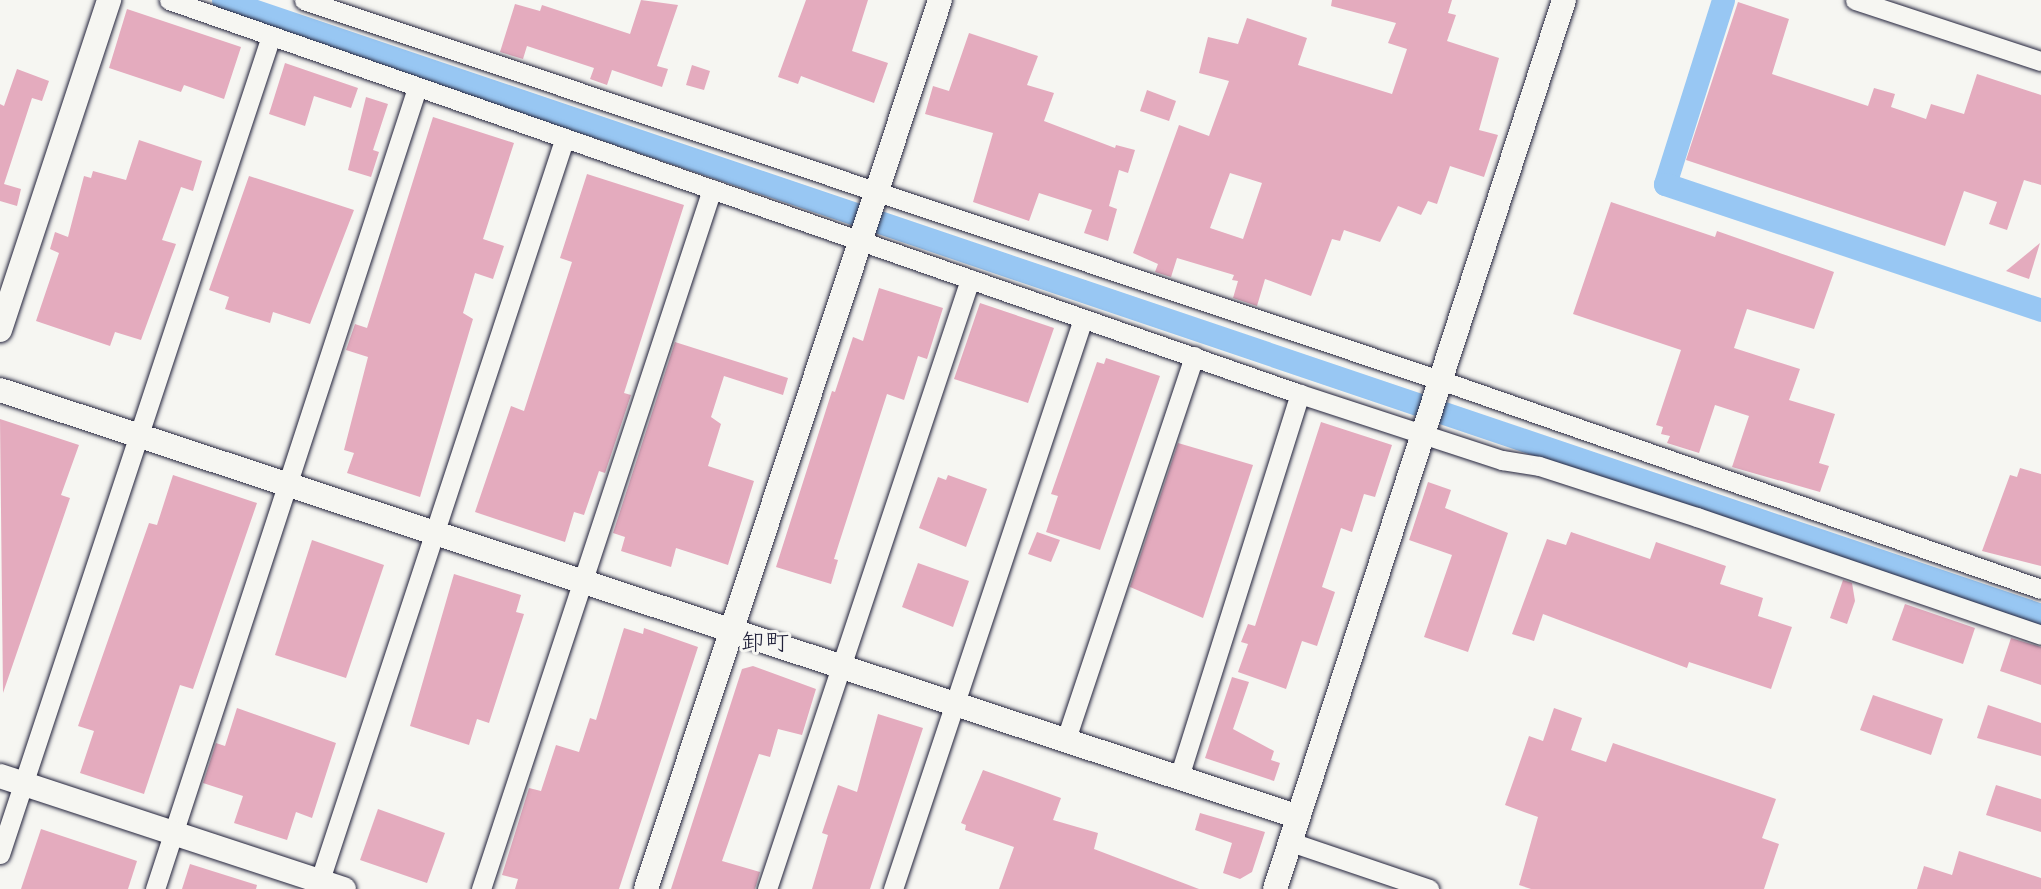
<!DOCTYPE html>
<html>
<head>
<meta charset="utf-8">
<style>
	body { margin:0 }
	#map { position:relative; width:2041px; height:889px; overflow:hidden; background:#f6f6f2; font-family:"Playpen Sans","Klee One",sans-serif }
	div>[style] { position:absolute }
	.canal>* { height:23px; margin:-11.5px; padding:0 11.5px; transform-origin:11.5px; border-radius:11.5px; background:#98c7f3 }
	.building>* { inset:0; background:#e4abbe }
	.roads { filter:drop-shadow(0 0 2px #22223b) drop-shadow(0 0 2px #22223b) }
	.minor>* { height:19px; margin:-9.5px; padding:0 9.5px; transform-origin:9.5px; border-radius:9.5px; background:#f6f6f2 }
	.tertiary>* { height:24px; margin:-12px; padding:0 12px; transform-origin:12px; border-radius:12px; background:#f6f6f2 }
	span { translate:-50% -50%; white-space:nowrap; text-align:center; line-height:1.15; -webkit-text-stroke:6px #f6f6f2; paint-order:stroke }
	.neighbourhood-label { font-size:24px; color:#22223b }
</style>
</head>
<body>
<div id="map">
	<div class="canal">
		<div style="left:223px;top:0;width:1919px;rotate:18.69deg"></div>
		<div style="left:1723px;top:0;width:193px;rotate:107.5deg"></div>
		<div style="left:1665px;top:184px;width:397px;rotate:18.5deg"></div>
	</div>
	<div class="building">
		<div style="clip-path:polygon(641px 0,678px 5px,657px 66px,668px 69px,662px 87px,612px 70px,607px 85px,590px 79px,594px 68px,527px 46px,523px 59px,500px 52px,515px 4px,540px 11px,542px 5px,630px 34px)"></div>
		<div style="clip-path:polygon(806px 0,868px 0,852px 51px,888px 63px,874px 103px,801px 76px,798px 84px,778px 77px)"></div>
		<div style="clip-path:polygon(evenodd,1332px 0,1452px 0,1448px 13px,1456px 15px,1447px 41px,1499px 58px,1479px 130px,1498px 135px,1484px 177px,1450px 166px,1437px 204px,1428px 201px,1421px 215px,1398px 206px,1380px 242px,1344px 230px,1340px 241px,1332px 239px,1311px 296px,1265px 279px,1257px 306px,1233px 298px,1238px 281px,1232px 280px,1234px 275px,1177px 258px,1171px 277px,1155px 272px,1158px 264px,1133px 253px,1179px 125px,1209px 136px,1229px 81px,1199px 73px,1208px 37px,1238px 44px,1247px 18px,1307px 38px,1298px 65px,1392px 94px,1407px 49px,1388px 43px,1396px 23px,1331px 6px,1332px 0,1230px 173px,1262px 183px,1243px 239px,1210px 228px,1230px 173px)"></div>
		<div style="clip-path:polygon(1738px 2px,1789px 19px,1772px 74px,1868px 106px,1874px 88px,1895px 94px,1891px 107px,1926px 119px,1931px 104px,1964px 114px,1977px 74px,2041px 95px,2041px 185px,2024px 180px,2007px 230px,1989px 224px,1997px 202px,1964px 191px,1945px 246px,1686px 160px)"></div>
		<div style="clip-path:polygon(127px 9px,241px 47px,224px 99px,184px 85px,181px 92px,109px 68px)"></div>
		<div style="clip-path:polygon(969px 33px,1038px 56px,1027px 85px,1054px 93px,1044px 121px,1115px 148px,1116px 145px,1135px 150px,1128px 173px,1119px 170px,1109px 206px,1117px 209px,1108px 241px,1084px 233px,1092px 210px,1039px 193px,1029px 221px,973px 202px,993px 133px,925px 114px,933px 86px,949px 91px)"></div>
		<div style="clip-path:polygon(285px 63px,358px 88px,351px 108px,314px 96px,305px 126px,269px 114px)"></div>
		<div style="clip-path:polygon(692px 65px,710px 71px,704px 90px,686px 85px)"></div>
		<div style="clip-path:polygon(17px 69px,49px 81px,42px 101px,32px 98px,4px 184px,21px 189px,17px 206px,0 201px,0 104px,4px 106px)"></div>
		<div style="clip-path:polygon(1147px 90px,1176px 101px,1169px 121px,1140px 111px)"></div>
		<div style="clip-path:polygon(366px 97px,388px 104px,373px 150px,379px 152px,371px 177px,348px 170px)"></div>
		<div style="clip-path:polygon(433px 117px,514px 143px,483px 239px,504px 246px,493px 279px,475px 273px,463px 313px,473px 319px,420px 497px,347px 473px,354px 453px,344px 450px,368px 357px,346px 350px,355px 324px,367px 328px)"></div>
		<div style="clip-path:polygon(139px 140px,202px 161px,193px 191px,181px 187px,162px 240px,176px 244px,141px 340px,115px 332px,110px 346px,36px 321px,59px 253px,50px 249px,55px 232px,68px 237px,84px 176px,91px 178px,93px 171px,126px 180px)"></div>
		<div style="clip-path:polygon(587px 174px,684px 205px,624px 393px,631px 395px,605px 473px,599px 471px,584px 515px,574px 512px,565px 542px,475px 512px,511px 406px,524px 411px,572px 262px,560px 258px)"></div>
		<div style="clip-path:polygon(249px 176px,354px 210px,310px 324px,273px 312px,270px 323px,225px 309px,229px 297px,209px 290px)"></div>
		<div style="clip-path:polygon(1611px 202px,1715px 237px,1717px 231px,1834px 272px,1814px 329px,1747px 309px,1734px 348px,1800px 369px,1789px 400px,1835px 414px,1819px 463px,1829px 466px,1820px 492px,1732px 467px,1749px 416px,1715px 405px,1699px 453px,1667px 443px,1670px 436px,1661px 434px,1663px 427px,1656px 425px,1681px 350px,1573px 314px)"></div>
		<div style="clip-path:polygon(2040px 243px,2029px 279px,2006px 271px)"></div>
		<div style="clip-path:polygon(879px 288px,943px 308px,927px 359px,918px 356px,904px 400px,887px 394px,834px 559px,838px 560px,831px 584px,776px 567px,832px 391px,835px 392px,853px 337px,863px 341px)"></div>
		<div style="clip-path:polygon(980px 303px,1054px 328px,1028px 403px,954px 379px)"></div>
		<div style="clip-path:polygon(675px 342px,788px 378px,783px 395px,724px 376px,711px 417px,721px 424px,708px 466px,754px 481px,728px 565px,676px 548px,671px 567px,621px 551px,625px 537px,613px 533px)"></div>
		<div style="clip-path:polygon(1106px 358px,1160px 376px,1100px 550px,1046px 532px,1058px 496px,1051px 494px,1097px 362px,1104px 364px)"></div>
		<div style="clip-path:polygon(0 419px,79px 445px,61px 495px,70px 498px,3px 693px)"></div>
		<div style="clip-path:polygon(1321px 422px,1392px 445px,1375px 497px,1364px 494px,1352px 532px,1341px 528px,1322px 587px,1335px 592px,1317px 646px,1302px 641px,1286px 689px,1238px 672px,1248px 644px,1241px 642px,1248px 624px,1255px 626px)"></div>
		<div style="clip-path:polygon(1178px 443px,1253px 465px,1203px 618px,1130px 587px)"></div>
		<div style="clip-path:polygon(2020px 468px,2041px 474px,2041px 566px,1982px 551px,2010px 475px,2017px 477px)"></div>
		<div style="clip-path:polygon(173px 475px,257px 503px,193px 689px,180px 685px,144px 794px,80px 773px,94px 731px,78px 726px,149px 523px,157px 525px)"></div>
		<div style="clip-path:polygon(948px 475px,987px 489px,966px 547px,919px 528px,938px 477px,946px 480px)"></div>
		<div style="clip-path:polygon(1428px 482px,1451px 490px,1445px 508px,1508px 533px,1468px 652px,1424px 637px,1452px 555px,1409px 540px)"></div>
		<div style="clip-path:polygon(1037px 532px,1060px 540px,1051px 562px,1028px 554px)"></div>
		<div style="clip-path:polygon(1571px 532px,1650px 559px,1656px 542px,1726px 566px,1720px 584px,1763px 598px,1758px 616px,1792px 627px,1771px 689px,1689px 662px,1687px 668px,1543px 614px,1534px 641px,1512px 634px,1547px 539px,1566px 545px)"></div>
		<div style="clip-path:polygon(312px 540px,384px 565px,346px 678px,275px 655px)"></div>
		<div style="clip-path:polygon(918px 563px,969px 581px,953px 627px,902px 607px)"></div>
		<div style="clip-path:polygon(454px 574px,521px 595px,516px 612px,524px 614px,489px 723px,477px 719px,469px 745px,410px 726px)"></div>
		<div style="clip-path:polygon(1843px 580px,1852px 583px,1855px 601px,1847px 624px,1830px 618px)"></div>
		<div style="clip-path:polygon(1905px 604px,1975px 628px,1963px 664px,1892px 640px)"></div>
		<div style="clip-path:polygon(624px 628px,643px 634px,644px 628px,698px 647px,619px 889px,515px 889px,518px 879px,502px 875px,529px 788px,541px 791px,556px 745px,579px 752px,590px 718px,596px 720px)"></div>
		<div style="clip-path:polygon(2011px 638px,2041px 647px,2041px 685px,2000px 671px)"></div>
		<div style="clip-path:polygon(753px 666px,816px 689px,802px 735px,778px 729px,770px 757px,759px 754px,722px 861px,760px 872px,755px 889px,671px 889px,742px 669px)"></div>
		<div style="clip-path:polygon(1232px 677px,1249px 682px,1233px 729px,1274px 751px,1271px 760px,1280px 763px,1274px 781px,1205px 758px)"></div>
		<div style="clip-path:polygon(1873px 695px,1943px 719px,1931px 755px,1860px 730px)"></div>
		<div style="clip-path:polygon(1988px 705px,2041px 723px,2041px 756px,1977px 738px)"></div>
		<div style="clip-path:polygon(237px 708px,336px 743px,312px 818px,296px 812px,287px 840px,234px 823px,243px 796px,203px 783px,216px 743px,225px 746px)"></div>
		<div style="clip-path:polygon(1554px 708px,1582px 718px,1571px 750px,1606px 762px,1613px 743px,1776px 799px,1762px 838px,1779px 844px,1764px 889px,1531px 889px,1519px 885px,1538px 817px,1505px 805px,1529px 736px,1543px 741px)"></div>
		<div style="clip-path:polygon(878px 714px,923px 728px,870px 889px,812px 889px,828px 835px,822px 833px,838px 785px,857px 792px)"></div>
		<div style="clip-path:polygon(983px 770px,1061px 798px,1053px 820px,1098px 833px,1094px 849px,1199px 889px,999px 889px,1014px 847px,965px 830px,966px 825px,961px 823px)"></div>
		<div style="clip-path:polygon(1996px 785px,2041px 799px,2041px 832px,1986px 815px)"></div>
		<div style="clip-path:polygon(378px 809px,445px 833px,427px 883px,360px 860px)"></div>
		<div style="clip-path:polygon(1200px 813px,1265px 832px,1252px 872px,1240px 879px,1223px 873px,1232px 843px,1195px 830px)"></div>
		<div style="clip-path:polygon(41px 829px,137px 861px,128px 889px,21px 889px)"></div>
		<div style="clip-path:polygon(1959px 851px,2041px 878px,2041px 889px,1917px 889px,1924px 866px,1952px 875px)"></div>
		<div style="clip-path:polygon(190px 864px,257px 885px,256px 889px,182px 889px)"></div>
	</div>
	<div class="roads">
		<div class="minor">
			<div style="left:169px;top:0;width:1198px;rotate:19.21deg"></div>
			<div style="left:1300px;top:394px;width:213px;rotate:18.1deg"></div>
			<div style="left:1502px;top:460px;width:37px;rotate:9deg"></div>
			<div style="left:1539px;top:466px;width:166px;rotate:17.9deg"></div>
			<div style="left:1697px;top:517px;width:364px;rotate:18.9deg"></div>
			<div style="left:304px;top:0;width:1198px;rotate:18.5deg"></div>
			<div style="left:1440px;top:380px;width:636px;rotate:19.18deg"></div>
			<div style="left:1855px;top:0;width:196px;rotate:18.2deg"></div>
			<div style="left:1065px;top:742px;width:407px;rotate:-71.5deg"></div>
			<div style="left:1179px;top:777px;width:402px;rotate:-72.5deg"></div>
			<div style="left:1291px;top:842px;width:146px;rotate:18.8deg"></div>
			<div style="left:0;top:854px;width:859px;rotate:-71.67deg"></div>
			<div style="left:155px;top:889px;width:843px;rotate:-71.89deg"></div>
			<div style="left:317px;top:889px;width:789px;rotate:-71.75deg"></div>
			<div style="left:481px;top:889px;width:737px;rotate:-71.74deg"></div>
			<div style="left:767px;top:889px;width:643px;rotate:-71.59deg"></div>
			<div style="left:893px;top:889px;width:601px;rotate:-71.57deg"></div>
		</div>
		<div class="tertiary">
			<div style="left:0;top:330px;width:348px;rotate:-71.7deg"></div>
			<div style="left:0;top:390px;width:1367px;rotate:18.2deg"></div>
			<div style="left:0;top:776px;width:362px;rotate:18.2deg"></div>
			<div style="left:646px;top:889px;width:936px;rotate:-71.7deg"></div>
			<div style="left:1275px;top:889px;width:935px;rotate:-71.99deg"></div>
		</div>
	</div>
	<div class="neighbourhood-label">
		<span style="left:765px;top:641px">卸町</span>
	</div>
</div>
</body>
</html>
